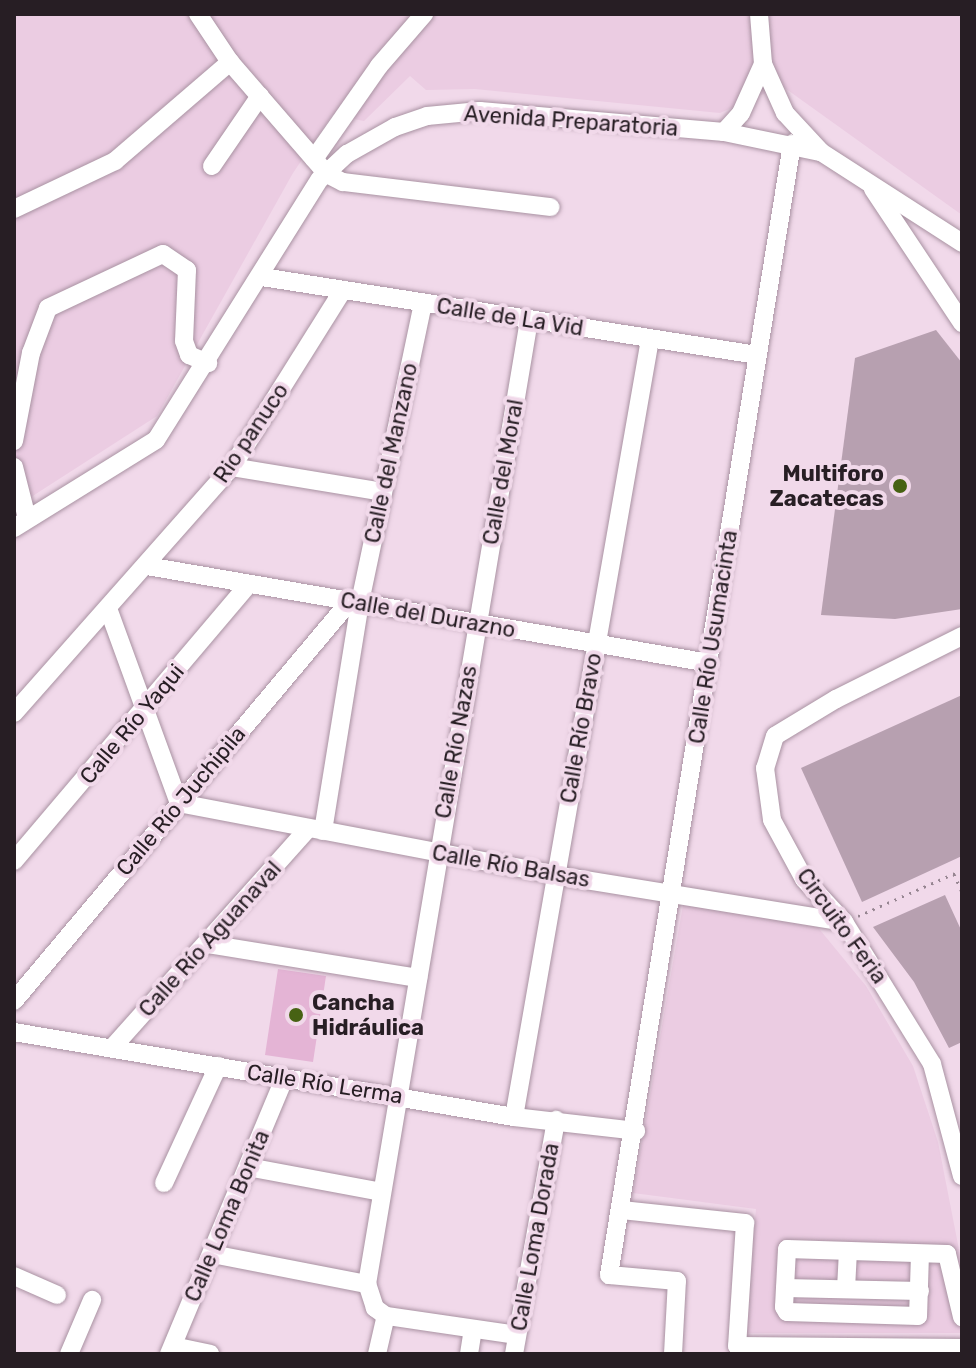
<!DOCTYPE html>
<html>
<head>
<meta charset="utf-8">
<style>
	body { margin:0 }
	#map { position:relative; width:976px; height:1368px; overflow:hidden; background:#f1d9ea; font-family:Rubik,sans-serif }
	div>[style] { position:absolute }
	.built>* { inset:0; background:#ebcce2 }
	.green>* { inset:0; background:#e4b4d5 }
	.building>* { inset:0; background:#b7a0b0 }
	.path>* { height:3px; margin-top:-1.5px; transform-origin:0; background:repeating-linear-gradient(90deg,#968591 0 2px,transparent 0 8px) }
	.roads { filter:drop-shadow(0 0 2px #a992a2) drop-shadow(0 0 2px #a992a2) }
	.minor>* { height:18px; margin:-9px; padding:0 9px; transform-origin:9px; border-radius:9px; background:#fff }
	.dots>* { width:22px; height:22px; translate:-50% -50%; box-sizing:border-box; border:4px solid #f1d9ea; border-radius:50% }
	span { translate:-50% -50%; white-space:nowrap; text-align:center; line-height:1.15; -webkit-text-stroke:8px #f1d9ea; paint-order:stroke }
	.street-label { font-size:22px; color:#271e24 }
	.poi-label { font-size:22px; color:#271e24; font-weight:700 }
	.right { translate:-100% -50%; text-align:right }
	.left { translate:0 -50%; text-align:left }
	.frame { position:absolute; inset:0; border:16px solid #271e24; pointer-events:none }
</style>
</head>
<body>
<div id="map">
	<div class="built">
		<div style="clip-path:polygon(14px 14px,962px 14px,962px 215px,782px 86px,720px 113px,475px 89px,426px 90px,410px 76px,364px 121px,332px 115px,293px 173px,157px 416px,14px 508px)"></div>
		<div style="clip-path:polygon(683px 905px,816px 925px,866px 986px,913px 1066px,938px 1142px,962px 1265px,962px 1333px,745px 1333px,756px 1209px,633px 1193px)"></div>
	</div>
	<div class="green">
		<div style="clip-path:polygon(278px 969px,326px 976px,313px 1062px,265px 1055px)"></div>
	</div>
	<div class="building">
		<div style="clip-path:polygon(936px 330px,962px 363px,962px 609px,895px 619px,821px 615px,855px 358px)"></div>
		<div style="clip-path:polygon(962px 695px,962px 856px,862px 902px,801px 768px)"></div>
		<div style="clip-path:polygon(945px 895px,962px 932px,962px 1042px,949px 1048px,914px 982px,873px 927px)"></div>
	</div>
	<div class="path">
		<div style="left:954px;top:874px;width:20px;rotate:66deg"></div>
		<div style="left:858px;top:916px;width:114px;rotate:-23.9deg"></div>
	</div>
	<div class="roads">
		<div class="minor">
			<div style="left:198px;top:14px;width:58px;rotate:56.3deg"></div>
			<div style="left:230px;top:62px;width:148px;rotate:49.1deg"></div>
			<div style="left:327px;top:174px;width:18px;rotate:27deg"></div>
			<div style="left:343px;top:182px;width:209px;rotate:6.9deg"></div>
			<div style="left:759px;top:14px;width:50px;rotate:85.4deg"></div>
			<div style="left:763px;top:64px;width:54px;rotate:65.8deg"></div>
			<div style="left:785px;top:113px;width:53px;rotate:47.3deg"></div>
			<div style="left:821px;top:152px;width:168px;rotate:32.8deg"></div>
			<div style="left:724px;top:132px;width:25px;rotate:-48deg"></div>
			<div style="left:741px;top:113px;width:54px;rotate:-65.8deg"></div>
			<div style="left:314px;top:159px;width:113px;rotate:-55deg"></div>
			<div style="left:379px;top:66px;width:69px;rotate:-49.1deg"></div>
			<div style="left:212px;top:166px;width:85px;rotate:-55.6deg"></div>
			<div style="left:873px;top:189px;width:161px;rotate:56.4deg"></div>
			<div style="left:14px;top:209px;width:112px;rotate:-25.4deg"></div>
			<div style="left:115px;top:161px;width:152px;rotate:-40.7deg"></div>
			<div style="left:262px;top:277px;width:501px;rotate:8.95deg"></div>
			<div style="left:14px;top:441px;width:90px;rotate:-79.1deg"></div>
			<div style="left:31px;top:353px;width:48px;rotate:-69.3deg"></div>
			<div style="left:48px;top:308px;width:127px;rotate:-25.2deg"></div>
			<div style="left:163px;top:254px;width:29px;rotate:34deg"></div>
			<div style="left:187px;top:270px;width:71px;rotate:92.4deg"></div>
			<div style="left:184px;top:341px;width:15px;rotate:70deg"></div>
			<div style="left:189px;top:355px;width:21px;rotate:23deg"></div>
			<div style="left:14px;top:467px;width:53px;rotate:75.7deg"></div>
			<div style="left:232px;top:467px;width:153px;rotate:9.4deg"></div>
			<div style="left:14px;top:528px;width:167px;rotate:-31.8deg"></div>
			<div style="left:156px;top:440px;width:308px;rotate:-57.9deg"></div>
			<div style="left:320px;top:179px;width:37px;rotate:-43deg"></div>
			<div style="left:347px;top:154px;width:55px;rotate:-29.4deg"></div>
			<div style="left:395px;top:127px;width:34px;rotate:-19deg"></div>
			<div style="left:427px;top:116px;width:53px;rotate:-5.4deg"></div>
			<div style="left:480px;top:111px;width:245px;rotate:4.9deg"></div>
			<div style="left:724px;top:132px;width:99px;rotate:11.7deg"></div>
			<div style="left:147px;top:566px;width:570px;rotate:9.79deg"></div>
			<div style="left:109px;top:611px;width:204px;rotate:70deg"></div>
			<div style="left:179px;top:803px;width:383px;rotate:10.8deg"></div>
			<div style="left:555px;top:875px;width:293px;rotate:9.2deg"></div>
			<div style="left:962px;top:636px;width:141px;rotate:153.4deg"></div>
			<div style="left:836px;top:699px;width:71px;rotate:148.8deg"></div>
			<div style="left:775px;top:736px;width:34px;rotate:107deg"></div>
			<div style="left:765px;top:768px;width:52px;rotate:82.3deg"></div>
			<div style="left:772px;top:820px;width:67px;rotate:61.5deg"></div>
			<div style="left:804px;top:879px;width:59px;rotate:47.1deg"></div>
			<div style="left:844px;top:922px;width:167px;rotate:58.2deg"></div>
			<div style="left:932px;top:1064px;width:116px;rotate:75deg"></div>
			<div style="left:14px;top:713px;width:329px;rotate:-48.5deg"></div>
			<div style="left:232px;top:467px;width:209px;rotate:-57.9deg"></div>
			<div style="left:323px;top:831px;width:232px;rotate:-80.8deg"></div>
			<div style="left:360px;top:602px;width:306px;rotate:-78.1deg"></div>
			<div style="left:14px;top:861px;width:362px;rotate:-49.7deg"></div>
			<div style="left:208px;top:944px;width:213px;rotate:9.2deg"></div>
			<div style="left:14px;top:1001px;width:522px;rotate:-49.97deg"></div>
			<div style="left:14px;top:1032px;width:507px;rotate:9.65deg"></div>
			<div style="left:514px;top:1117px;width:123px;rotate:6.5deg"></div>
			<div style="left:112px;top:1048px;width:294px;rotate:-48.2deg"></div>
			<div style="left:514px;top:1117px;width:790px;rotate:-80.08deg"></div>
			<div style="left:248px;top:1167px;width:136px;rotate:10.6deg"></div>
			<div style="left:164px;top:1183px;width:129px;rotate:-65.2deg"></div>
			<div style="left:621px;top:1210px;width:125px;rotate:6deg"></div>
			<div style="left:745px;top:1223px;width:123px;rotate:93.7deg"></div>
			<div style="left:737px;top:1346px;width:225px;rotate:0.5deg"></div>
			<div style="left:212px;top:1254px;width:158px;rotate:11deg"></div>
			<div style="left:920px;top:1254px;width:62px;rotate:91.8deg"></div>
			<div style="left:918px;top:1316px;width:131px;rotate:-178.3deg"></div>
			<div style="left:787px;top:1312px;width:6px;rotate:-121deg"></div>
			<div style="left:784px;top:1307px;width:58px;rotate:-87deg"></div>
			<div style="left:787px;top:1249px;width:160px;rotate:1.8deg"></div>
			<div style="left:947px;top:1254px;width:65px;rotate:76.6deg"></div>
			<div style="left:14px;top:1276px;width:47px;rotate:23.8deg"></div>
			<div style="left:785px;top:1288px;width:135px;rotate:1.3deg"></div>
			<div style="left:846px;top:1289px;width:38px;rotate:-87deg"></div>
			<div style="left:517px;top:1335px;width:132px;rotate:-171.7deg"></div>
			<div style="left:386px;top:1316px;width:14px;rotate:-144deg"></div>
			<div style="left:375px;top:1308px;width:25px;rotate:-108deg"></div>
			<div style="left:367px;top:1284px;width:978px;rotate:-80.46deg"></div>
			<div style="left:173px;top:1346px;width:38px;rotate:12deg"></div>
			<div style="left:69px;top:1354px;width:59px;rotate:-66.9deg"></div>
			<div style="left:169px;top:1354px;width:298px;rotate:-67.3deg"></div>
			<div style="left:377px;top:1354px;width:39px;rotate:-77deg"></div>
			<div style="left:469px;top:1354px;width:25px;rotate:-81deg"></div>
			<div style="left:514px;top:1354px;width:238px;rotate:-79.8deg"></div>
			<div style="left:673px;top:1354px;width:73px;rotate:-86.9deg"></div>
			<div style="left:677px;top:1281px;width:68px;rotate:-175deg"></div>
			<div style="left:609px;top:1275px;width:1146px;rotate:-80.81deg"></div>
		</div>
	</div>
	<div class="dots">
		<div style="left:900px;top:486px;background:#476213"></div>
		<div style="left:296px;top:1015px;background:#476213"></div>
	</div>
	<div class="street-label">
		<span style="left:571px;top:121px;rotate:4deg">Avenida Preparatoria</span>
		<span style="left:510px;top:317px;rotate:9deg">Calle de La Vid</span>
		<span style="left:251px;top:433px;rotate:-56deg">Rio panuco</span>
		<span style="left:391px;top:453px;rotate:-78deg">Calle del Manzano</span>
		<span style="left:503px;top:472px;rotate:-80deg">Calle del Moral</span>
		<span style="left:428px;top:615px;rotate:10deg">Calle del Durazno</span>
		<span style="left:713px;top:637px;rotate:-81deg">Calle Río Usumacinta</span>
		<span style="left:132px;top:724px;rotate:-50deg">Calle Río Yaqui</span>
		<span style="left:581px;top:728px;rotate:-80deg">Calle Río Bravo</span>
		<span style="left:456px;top:742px;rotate:-80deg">Calle Río Nazas</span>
		<span style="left:181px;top:801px;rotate:-50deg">Calle Río Juchipila</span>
		<span style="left:511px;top:866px;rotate:10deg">Calle Río Balsas</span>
		<span style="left:842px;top:926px;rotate:54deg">Circuito Feria</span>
		<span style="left:210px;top:939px;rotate:-48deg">Calle Río Aguanaval</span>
		<span style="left:325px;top:1084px;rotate:9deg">Calle Río Lerma</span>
		<span style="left:227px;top:1216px;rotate:-67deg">Calle Loma Bonita</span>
		<span style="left:535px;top:1237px;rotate:-80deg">Calle Loma Dorada</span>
	</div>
	<div class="poi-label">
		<span class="right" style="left:884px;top:486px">Multiforo<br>Zacatecas</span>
		<span class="left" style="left:312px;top:1015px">Cancha<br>Hidráulica</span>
	</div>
	<div class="frame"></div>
</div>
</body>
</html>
